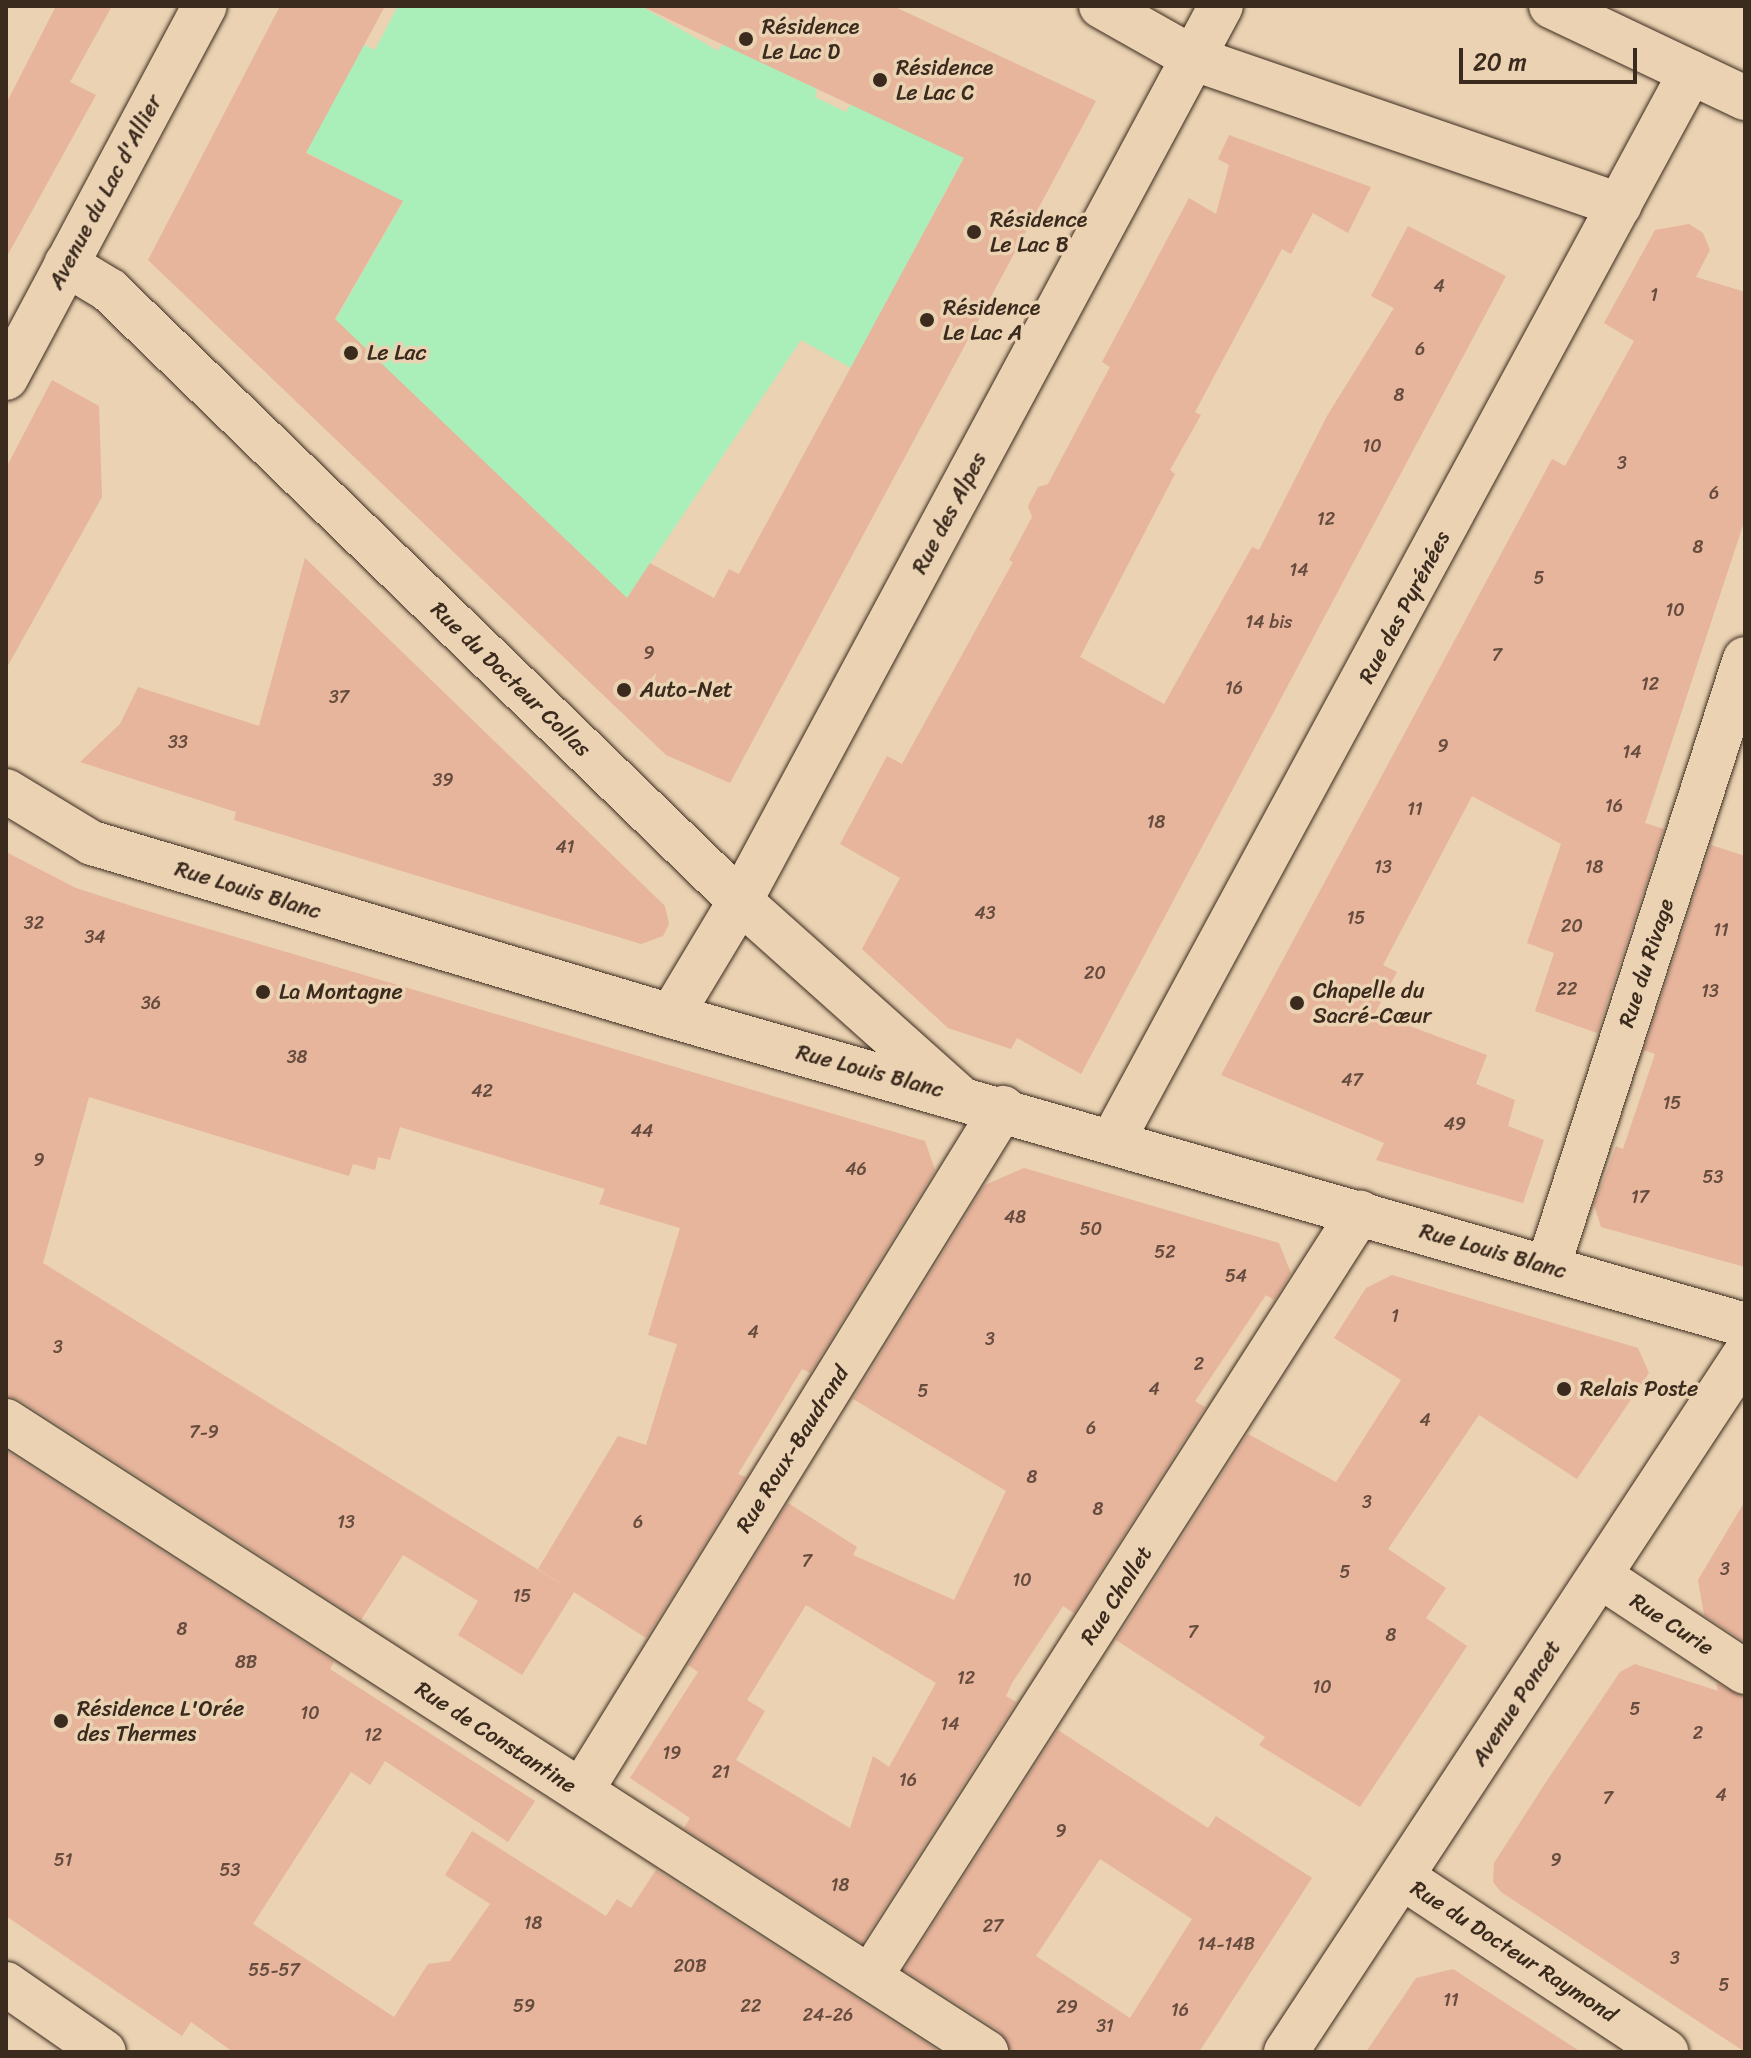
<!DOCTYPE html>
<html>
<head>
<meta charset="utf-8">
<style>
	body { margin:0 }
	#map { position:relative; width:1751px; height:2058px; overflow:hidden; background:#ead2b2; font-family:Sriracha,sans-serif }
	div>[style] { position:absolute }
	.green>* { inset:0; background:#aaeeb9 }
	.building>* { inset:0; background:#e7b49c }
	.roads { filter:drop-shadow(0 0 2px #3b2a1e) drop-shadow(0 0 2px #3b2a1e) }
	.minor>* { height:44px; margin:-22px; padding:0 22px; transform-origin:22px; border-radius:22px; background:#ead2b2 }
	.tertiary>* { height:44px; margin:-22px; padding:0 22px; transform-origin:22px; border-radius:22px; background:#ead2b2 }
	.dots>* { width:22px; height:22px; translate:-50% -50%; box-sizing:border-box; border:4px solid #ead2b2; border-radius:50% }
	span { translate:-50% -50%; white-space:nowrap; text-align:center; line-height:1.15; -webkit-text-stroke:7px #ead2b2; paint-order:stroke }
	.number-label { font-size:18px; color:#664c3e }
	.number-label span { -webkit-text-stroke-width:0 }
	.poi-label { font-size:22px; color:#3b2a1e }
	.left { translate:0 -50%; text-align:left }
	.street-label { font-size:22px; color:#3b2a1e }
	.frame { position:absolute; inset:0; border:8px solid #3b2a1e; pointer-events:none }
	.scale { position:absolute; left:1459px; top:48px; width:178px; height:36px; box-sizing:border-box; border:4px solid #3b2a1e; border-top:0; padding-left:10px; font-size:24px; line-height:28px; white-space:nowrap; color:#3b2a1e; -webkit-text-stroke:6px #ead2b2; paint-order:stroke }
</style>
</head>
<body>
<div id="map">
	<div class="green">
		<div style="clip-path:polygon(398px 6px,641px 6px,718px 51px,723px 44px,817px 89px,815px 97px,846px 112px,851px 104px,964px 157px,851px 368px,801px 340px,627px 598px,335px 320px,403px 202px,306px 152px,364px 45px,375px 50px)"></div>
	</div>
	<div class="building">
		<div style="clip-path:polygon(56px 6px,112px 6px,70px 82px,96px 95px,6px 258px,6px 104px)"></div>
		<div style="clip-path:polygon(280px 6px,385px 6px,306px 153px,403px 201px,335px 319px,627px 598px,650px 563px,714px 598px,729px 569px,739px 574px,964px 158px,641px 6px,893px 6px,1096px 101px,730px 783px,666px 755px,148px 260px)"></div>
		<div style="clip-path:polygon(1229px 135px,1371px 187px,1348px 233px,1313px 213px,1291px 254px,1282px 249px,1195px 412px,1201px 415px,1170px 470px,1175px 474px,1080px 657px,1164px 704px,1252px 547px,1259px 550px,1327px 416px,1394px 308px,1371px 296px,1408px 226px,1506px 276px,1081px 1074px,1017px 1038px,1011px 1049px,948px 1028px,862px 949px,900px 878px,840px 844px,887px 756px,902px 764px,1013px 562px,1009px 560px,1032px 517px,1028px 506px,1038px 487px,1048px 484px,1110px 367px,1102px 362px,1189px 198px,1216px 214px,1229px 165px,1218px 159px)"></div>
		<div style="clip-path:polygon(1689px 224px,1703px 233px,1710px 250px,1696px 277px,1745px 292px,1745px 519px,1645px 823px,1664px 829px,1597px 1033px,1535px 1011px,1554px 953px,1527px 943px,1561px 844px,1472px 796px,1383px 965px,1397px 972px,1375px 1013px,1487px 1055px,1476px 1084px,1515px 1100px,1508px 1126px,1544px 1140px,1523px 1203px,1376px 1160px,1384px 1143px,1221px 1075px,1552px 459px,1565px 466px,1634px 341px,1604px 323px,1655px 230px)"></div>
		<div style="clip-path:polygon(52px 380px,99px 406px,102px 497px,6px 669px,6px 468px)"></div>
		<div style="clip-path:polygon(305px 558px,665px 906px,669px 924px,663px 936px,641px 944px,234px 820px,236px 812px,80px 762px,120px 724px,138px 687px,259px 726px)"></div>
		<div style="clip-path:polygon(1711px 845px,1745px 856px,1745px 1267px,1601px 1227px,1594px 1205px,1616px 1146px,1623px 1149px,1655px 1054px,1644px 1050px)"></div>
		<div style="clip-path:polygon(6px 852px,76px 888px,141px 909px,925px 1141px,935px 1170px,810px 1373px,802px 1369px,738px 1474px,746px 1477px,646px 1638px,538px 1569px,618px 1436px,646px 1445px,677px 1344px,648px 1335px,680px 1228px,599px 1204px,605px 1189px,400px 1127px,390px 1160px,378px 1157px,375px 1170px,353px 1164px,349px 1176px,89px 1097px,43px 1263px,574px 1592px,522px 1675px,458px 1635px,478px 1601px,403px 1555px,361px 1620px,20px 1400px,6px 1396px)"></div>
		<div style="clip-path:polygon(evenodd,1024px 1168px,1279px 1243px,1291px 1273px,1274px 1300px,1266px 1295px,1195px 1401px,1205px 1407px,1074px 1613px,1063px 1606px,1012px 1683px,1006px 1696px,1016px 1702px,862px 1943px,684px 1828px,690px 1818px,630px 1778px,698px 1672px,688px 1665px,788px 1503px,857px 1547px,853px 1555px,954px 1600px,1006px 1491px,853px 1399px,985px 1185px,1024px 1168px,806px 1605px,936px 1683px,889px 1767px,873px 1756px,850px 1828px,736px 1760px,765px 1711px,747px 1700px,806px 1605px)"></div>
		<div style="clip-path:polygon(1392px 1275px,1638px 1348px,1649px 1373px,1577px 1479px,1479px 1415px,1388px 1549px,1446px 1588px,1426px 1618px,1467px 1646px,1360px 1807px,1259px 1745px,1265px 1737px,1116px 1640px,1248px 1434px,1336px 1482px,1401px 1380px,1334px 1338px,1366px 1288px)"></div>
		<div style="clip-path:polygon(6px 1451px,334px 1662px,330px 1669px,535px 1801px,508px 1842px,385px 1761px,370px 1785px,351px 1772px,253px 1924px,394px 2017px,428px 1964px,450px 1961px,490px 1904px,445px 1875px,472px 1831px,606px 1916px,617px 1899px,631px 1908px,656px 1870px,940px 2052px,233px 2052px,191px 2022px,182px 2036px,6px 1916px)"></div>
		<div style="clip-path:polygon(1745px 1501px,1745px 1642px,1704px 1615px,1698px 1580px)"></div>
		<div style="clip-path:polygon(1635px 1664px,1718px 1691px,1716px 1683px,1745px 1697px,1745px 2052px,1501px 1892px,1493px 1882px,1494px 1863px,1548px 1779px,1620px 1672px)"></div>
		<div style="clip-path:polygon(evenodd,1058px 1730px,1208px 1828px,1216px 1816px,1312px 1878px,1199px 2052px,1011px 2052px,1000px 2031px,904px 1970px,1058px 1730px,1100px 1859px,1192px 1919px,1130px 2018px,1036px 1956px,1100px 1859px)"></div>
		<div style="clip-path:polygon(1453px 1969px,1510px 2006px,1581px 2052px,1366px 2052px,1416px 1978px)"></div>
	</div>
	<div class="roads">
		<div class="minor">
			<div style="left:1101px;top:6px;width:108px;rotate:29.4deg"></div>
			<div style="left:1195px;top:59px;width:449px;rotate:19deg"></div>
			<div style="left:1551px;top:6px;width:215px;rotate:25.4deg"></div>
			<div style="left:66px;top:264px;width:50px;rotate:31.2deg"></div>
			<div style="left:109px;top:290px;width:878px;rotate:44.08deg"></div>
			<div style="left:740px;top:901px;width:291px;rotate:41.8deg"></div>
			<div style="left:671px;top:1016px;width:134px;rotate:-59deg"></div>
			<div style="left:740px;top:901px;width:1016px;rotate:-61.75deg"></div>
			<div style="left:1113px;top:1140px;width:1214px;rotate:-61.58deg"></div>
			<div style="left:1548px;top:1267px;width:639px;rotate:-72.05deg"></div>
			<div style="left:6px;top:1421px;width:1166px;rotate:32.78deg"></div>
			<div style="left:1600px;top:1576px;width:174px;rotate:33.5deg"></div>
			<div style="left:581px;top:1791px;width:803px;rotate:-58.29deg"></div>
			<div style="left:1402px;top:1877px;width:317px;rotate:33.5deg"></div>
			<div style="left:870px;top:1977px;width:908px;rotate:-57.36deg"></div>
			<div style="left:1286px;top:2052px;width:835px;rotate:-56.67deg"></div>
		</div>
		<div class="tertiary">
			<div style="left:6px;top:378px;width:422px;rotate:-61.9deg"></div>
			<div style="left:6px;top:791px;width:100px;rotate:31.2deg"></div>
			<div style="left:92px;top:843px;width:604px;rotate:16.64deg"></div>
			<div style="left:671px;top:1016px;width:1118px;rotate:16.05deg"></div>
			<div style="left:6px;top:1984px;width:119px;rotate:34.8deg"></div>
		</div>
	</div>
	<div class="dots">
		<div style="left:746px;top:39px;background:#3b2a1e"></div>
		<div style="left:880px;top:80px;background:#3b2a1e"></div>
		<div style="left:974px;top:232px;background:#3b2a1e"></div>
		<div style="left:927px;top:320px;background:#3b2a1e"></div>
		<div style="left:351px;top:353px;background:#3b2a1e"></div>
		<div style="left:624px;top:690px;background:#3b2a1e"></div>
		<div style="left:263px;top:992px;background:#3b2a1e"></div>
		<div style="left:1297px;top:1003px;background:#3b2a1e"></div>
		<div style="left:1564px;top:1389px;background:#3b2a1e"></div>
		<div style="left:61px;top:1721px;background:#3b2a1e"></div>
	</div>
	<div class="number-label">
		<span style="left:1439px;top:286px">4</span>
		<span style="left:1654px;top:295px">1</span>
		<span style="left:1420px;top:349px">6</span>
		<span style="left:1399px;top:395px">8</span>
		<span style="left:1372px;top:446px">10</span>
		<span style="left:1622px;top:463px">3</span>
		<span style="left:1714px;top:493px">6</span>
		<span style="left:1326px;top:519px">12</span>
		<span style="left:1698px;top:547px">8</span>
		<span style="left:1299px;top:570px">14</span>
		<span style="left:1539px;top:578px">5</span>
		<span style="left:1675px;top:610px">10</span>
		<span style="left:1269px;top:622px">14 bis</span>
		<span style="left:649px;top:653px">9</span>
		<span style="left:1497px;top:655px">7</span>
		<span style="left:1650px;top:684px">12</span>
		<span style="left:1234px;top:688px">16</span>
		<span style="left:339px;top:697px">37</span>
		<span style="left:178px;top:742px">33</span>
		<span style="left:1443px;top:746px">9</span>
		<span style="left:1632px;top:752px">14</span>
		<span style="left:443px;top:780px">39</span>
		<span style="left:1614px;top:806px">16</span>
		<span style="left:1415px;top:809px">11</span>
		<span style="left:1156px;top:822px">18</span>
		<span style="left:565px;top:847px">41</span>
		<span style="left:1383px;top:867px">13</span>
		<span style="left:1594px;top:867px">18</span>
		<span style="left:985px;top:913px">43</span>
		<span style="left:1356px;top:918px">15</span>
		<span style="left:34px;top:923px">32</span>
		<span style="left:1572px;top:926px">20</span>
		<span style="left:1721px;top:930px">11</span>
		<span style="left:95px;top:937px">34</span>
		<span style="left:1095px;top:973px">20</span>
		<span style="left:1567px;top:989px">22</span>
		<span style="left:1710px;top:991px">13</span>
		<span style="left:151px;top:1003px">36</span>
		<span style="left:297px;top:1057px">38</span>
		<span style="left:1352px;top:1080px">47</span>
		<span style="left:482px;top:1091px">42</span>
		<span style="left:1672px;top:1103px">15</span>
		<span style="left:1455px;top:1124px">49</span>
		<span style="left:642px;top:1131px">44</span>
		<span style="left:39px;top:1160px">9</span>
		<span style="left:856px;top:1169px">46</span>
		<span style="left:1713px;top:1177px">53</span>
		<span style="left:1640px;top:1197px">17</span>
		<span style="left:1015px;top:1217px">48</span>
		<span style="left:1091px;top:1229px">50</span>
		<span style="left:1165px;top:1252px">52</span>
		<span style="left:1236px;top:1276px">54</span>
		<span style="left:1395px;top:1316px">1</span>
		<span style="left:753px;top:1332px">4</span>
		<span style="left:990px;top:1339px">3</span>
		<span style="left:58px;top:1347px">3</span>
		<span style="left:1199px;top:1364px">2</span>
		<span style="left:1154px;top:1389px">4</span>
		<span style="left:923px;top:1391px">5</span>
		<span style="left:1425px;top:1420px">4</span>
		<span style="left:1091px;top:1428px">6</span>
		<span style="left:204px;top:1432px">7-9</span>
		<span style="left:1032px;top:1477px">8</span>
		<span style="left:1367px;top:1502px">3</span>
		<span style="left:1098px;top:1509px">8</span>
		<span style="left:346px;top:1522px">13</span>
		<span style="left:638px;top:1522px">6</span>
		<span style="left:807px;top:1561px">7</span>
		<span style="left:1725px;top:1569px">3</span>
		<span style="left:1345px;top:1572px">5</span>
		<span style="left:1022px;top:1580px">10</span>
		<span style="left:522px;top:1596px">15</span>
		<span style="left:182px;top:1629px">8</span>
		<span style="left:1193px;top:1632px">7</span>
		<span style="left:1391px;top:1635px">8</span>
		<span style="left:246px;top:1662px">8B</span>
		<span style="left:966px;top:1678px">12</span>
		<span style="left:1322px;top:1687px">10</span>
		<span style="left:1635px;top:1709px">5</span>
		<span style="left:310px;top:1713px">10</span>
		<span style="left:950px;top:1724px">14</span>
		<span style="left:1698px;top:1733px">2</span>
		<span style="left:373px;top:1735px">12</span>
		<span style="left:672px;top:1753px">19</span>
		<span style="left:721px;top:1772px">21</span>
		<span style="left:908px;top:1780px">16</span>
		<span style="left:1721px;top:1795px">4</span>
		<span style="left:1608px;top:1798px">7</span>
		<span style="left:1061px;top:1831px">9</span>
		<span style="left:63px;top:1860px">51</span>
		<span style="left:1556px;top:1860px">9</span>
		<span style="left:230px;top:1870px">53</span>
		<span style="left:840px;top:1885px">18</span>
		<span style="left:533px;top:1923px">18</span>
		<span style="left:993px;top:1926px">27</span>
		<span style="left:1226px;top:1944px">14-14B</span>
		<span style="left:1675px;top:1958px">3</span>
		<span style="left:690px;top:1966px">20B</span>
		<span style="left:274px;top:1970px">55-57</span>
		<span style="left:1724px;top:1985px">5</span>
		<span style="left:1451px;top:2000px">11</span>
		<span style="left:524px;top:2006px">59</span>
		<span style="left:751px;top:2006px">22</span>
		<span style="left:1067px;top:2007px">29</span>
		<span style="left:1180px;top:2010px">16</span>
		<span style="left:828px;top:2015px">24-26</span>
		<span style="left:1105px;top:2026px">31</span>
	</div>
	<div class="poi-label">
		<span class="left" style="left:762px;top:39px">Résidence<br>Le Lac D</span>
		<span class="left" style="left:896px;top:80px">Résidence<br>Le Lac C</span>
		<span class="left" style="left:990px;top:232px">Résidence<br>Le Lac B</span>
		<span class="left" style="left:943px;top:320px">Résidence<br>Le Lac A</span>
		<span class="left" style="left:367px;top:353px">Le Lac</span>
		<span class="left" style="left:640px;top:690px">Auto-Net</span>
		<span class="left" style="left:1313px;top:1003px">Chapelle du<br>Sacré-Cœur</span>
		<span class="left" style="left:279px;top:992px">La Montagne</span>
		<span class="left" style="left:1580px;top:1389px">Relais Poste</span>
		<span class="left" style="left:77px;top:1721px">Résidence L'Orée<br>des Thermes</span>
	</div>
	<div class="street-label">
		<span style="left:105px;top:192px;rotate:-62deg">Avenue du Lac d'Allier</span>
		<span style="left:949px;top:513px;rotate:-62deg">Rue des Alpes</span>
		<span style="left:1404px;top:607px;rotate:-62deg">Rue des Pyrénées</span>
		<span style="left:511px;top:679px;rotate:44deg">Rue du Docteur Collas</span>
		<span style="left:248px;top:890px;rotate:17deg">Rue Louis Blanc</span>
		<span style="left:1646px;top:963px;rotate:-72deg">Rue du Rivage</span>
		<span style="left:870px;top:1071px;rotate:15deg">Rue Louis Blanc</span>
		<span style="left:1493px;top:1251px;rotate:16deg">Rue Louis Blanc</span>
		<span style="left:792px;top:1449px;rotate:-58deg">Rue Roux-Baudrand</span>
		<span style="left:1116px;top:1595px;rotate:-57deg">Rue Chollet</span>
		<span style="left:1672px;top:1624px;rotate:33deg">Rue Curie</span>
		<span style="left:1516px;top:1703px;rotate:-57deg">Avenue Poncet</span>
		<span style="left:496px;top:1737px;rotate:33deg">Rue de Constantine</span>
		<span style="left:1514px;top:1951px;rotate:33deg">Rue du Docteur Raymond</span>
	</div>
	<div class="frame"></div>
	<div class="scale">20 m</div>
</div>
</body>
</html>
